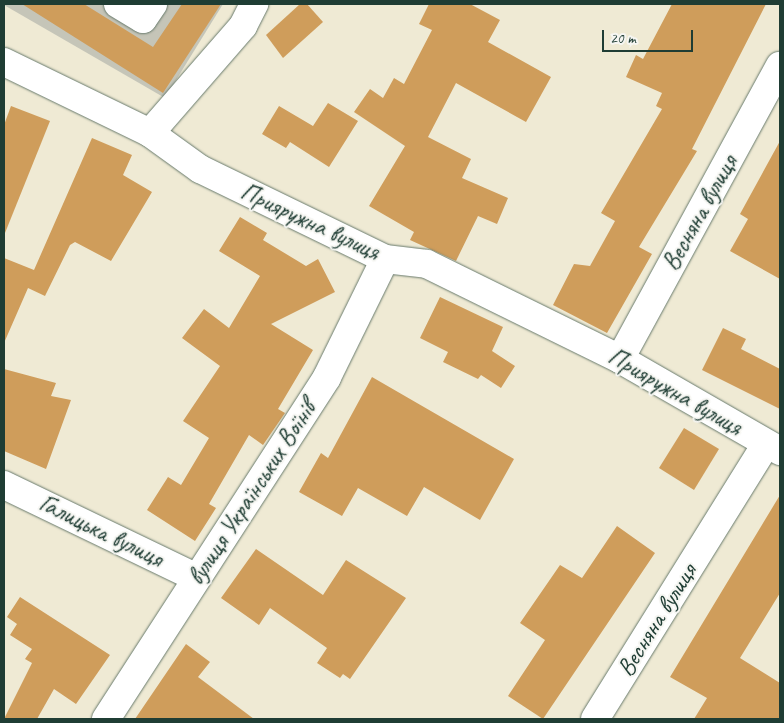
<!DOCTYPE html>
<html>
<head>
<meta charset="utf-8">
<style>
	body { margin:0 }
	#map { position:relative; width:784px; height:723px; overflow:hidden; background:#efead4; font-family:Caveat,sans-serif }
	div>[style] { position:absolute }
	.industrial>* { inset:0; background:#c5c5b8 }
	.building>* { inset:0; background:#cf9d5b }
	.roads { filter:drop-shadow(0 0 1px #687a6c) drop-shadow(0 0 1px #687a6c) }
	.minor>* { height:28px; margin:-14px; padding:0 14px; transform-origin:14px; border-radius:14px; background:#fff }
	span { translate:-50% -50%; white-space:nowrap; text-align:center; line-height:1.15; -webkit-text-stroke:4px #f6f6f2; paint-order:stroke }
	.street-label { font-size:25px; color:#1f3d34 }
	.frame { position:absolute; inset:0; border:5px solid #1f3d34; pointer-events:none }
	.scale { position:absolute; left:602px; top:30px; width:91px; height:22px; box-sizing:border-box; border:2px solid #1f3d34; border-top:0; padding-left:6px; font-size:15px; line-height:18px; white-space:nowrap; color:#1f3d34; -webkit-text-stroke:4px #f6f6f2; paint-order:stroke }
</style>
</head>
<body>
<div id="map">
	<div class="industrial">
		<div style="clip-path:polygon(223px 4px,165px 98px,4px 5px,4px 4px)"></div>
	</div>
	<div class="building">
		<div style="clip-path:polygon(22px 4px,84px 4px,153px 47px,182px 4px,221px 4px,163px 93px)"></div>
		<div style="clip-path:polygon(300px 4px,307px 4px,323px 22px,283px 58px,266px 35px)"></div>
		<div style="clip-path:polygon(429px 4px,470px 4px,500px 20px,488px 42px,551px 77px,526px 122px,456px 83px,428px 137px,471px 159px,462px 178px,508px 198px,497px 224px,478px 216px,456px 261px,410px 240px,414px 232px,369px 206px,405px 146px,354px 112px,370px 89px,383px 98px,394px 78px,404px 84px,432px 30px,419px 24px)"></div>
		<div style="clip-path:polygon(672px 4px,766px 4px,692px 149px,697px 151px,639px 247px,652px 254px,607px 333px,553px 305px,574px 264px,590px 266px,615px 221px,601px 213px,662px 109px,656px 106px,662px 93px,626px 77px,636px 55px,643px 59px)"></div>
		<div style="clip-path:polygon(328px 103px,358px 121px,329px 167px,290px 142px,286px 148px,262px 134px,279px 106px,313px 126px)"></div>
		<div style="clip-path:polygon(11px 106px,50px 121px,5px 233px,4px 125px)"></div>
		<div style="clip-path:polygon(92px 138px,132px 155px,123px 175px,152px 192px,111px 261px,75px 242px,70px 245px,45px 296px,28px 288px,4px 343px,4px 258px,34px 270px)"></div>
		<div style="clip-path:polygon(780px 141px,780px 279px,730px 251px,748px 219px,740px 214px)"></div>
		<div style="clip-path:polygon(240px 217px,267px 233px,263px 240px,306px 266px,318px 259px,335px 292px,271px 324px,313px 350px,278px 409px,285px 413px,263px 445px,249px 435px,209px 504px,216px 508px,195px 541px,147px 510px,168px 477px,181px 485px,209px 438px,183px 421px,220px 366px,182px 338px,204px 309px,229px 328px,260px 276px,219px 251px)"></div>
		<div style="clip-path:polygon(440px 297px,503px 327px,492px 351px,515px 366px,501px 388px,481px 375px,478px 379px,443px 362px,448px 352px,420px 338px)"></div>
		<div style="clip-path:polygon(723px 328px,746px 339px,741px 349px,780px 369px,780px 409px,702px 370px)"></div>
		<div style="clip-path:polygon(4px 369px,56px 383px,51px 396px,71px 400px,46px 469px,4px 451px)"></div>
		<div style="clip-path:polygon(372px 377px,514px 459px,480px 520px,424px 487px,407px 516px,358px 488px,342px 516px,299px 492px,321px 453px,328px 458px)"></div>
		<div style="clip-path:polygon(684px 428px,719px 449px,694px 490px,659px 468px)"></div>
		<div style="clip-path:polygon(780px 495px,780px 593px,740px 658px,780px 683px,780px 719px,694px 719px,707px 698px,670px 677px)"></div>
		<div style="clip-path:polygon(617px 526px,655px 553px,543px 719px,508px 696px,545px 640px,520px 623px,560px 565px,582px 578px)"></div>
		<div style="clip-path:polygon(256px 549px,323px 595px,346px 560px,406px 598px,350px 679px,343px 674px,340px 678px,317px 663px,327px 648px,270px 608px,259px 625px,221px 598px)"></div>
		<div style="clip-path:polygon(20px 597px,110px 655px,76px 704px,54px 689px,37px 719px,4px 719px,32px 663px,25px 659px,32px 649px,10px 635px,17px 624px,7px 617px)"></div>
		<div style="clip-path:polygon(186px 644px,210px 662px,198px 677px,254px 719px,135px 719px)"></div>
	</div>
	<div class="roads">
		<div class="minor">
			<div style="left:118px;top:4px;width:29px;rotate:31deg"></div>
			<div style="left:143px;top:19px;width:18px;rotate:-56deg"></div>
			<div style="left:4px;top:62px;width:162px;rotate:25.9deg"></div>
			<div style="left:150px;top:133px;width:62px;rotate:35.8deg"></div>
			<div style="left:200px;top:169px;width:206px;rotate:25.9deg"></div>
			<div style="left:385px;top:259px;width:42px;rotate:6.8deg"></div>
			<div style="left:427px;top:264px;width:215px;rotate:26.2deg"></div>
			<div style="left:620px;top:359px;width:185px;rotate:29.9deg"></div>
			<div style="left:150px;top:133px;width:142px;rotate:-49deg"></div>
			<div style="left:243px;top:26px;width:25px;rotate:-63deg"></div>
			<div style="left:620px;top:359px;width:334px;rotate:-61.4deg"></div>
			<div style="left:4px;top:485px;width:214px;rotate:25.7deg"></div>
			<div style="left:106px;top:719px;width:407px;rotate:-57.1deg"></div>
			<div style="left:327px;top:377px;width:131px;rotate:-63.8deg"></div>
			<div style="left:595px;top:719px;width:324px;rotate:-58.1deg"></div>
		</div>
	</div>
	<div class="street-label">
		<span style="left:700px;top:213px;rotate:-61deg">Весняна вулиця</span>
		<span style="left:310px;top:222px;rotate:25deg">Прияружна вулиця</span>
		<span style="left:675px;top:392px;rotate:30deg">Прияружна вулиця</span>
		<span style="left:252px;top:493px;rotate:-57deg">вулиця Українських Воїнів</span>
		<span style="left:101px;top:531px;rotate:26deg">Галицька вулиця</span>
		<span style="left:657px;top:620px;rotate:-58deg">Весняна вулиця</span>
	</div>
	<div class="frame"></div>
	<div class="scale">20 m</div>
</div>
</body>
</html>
